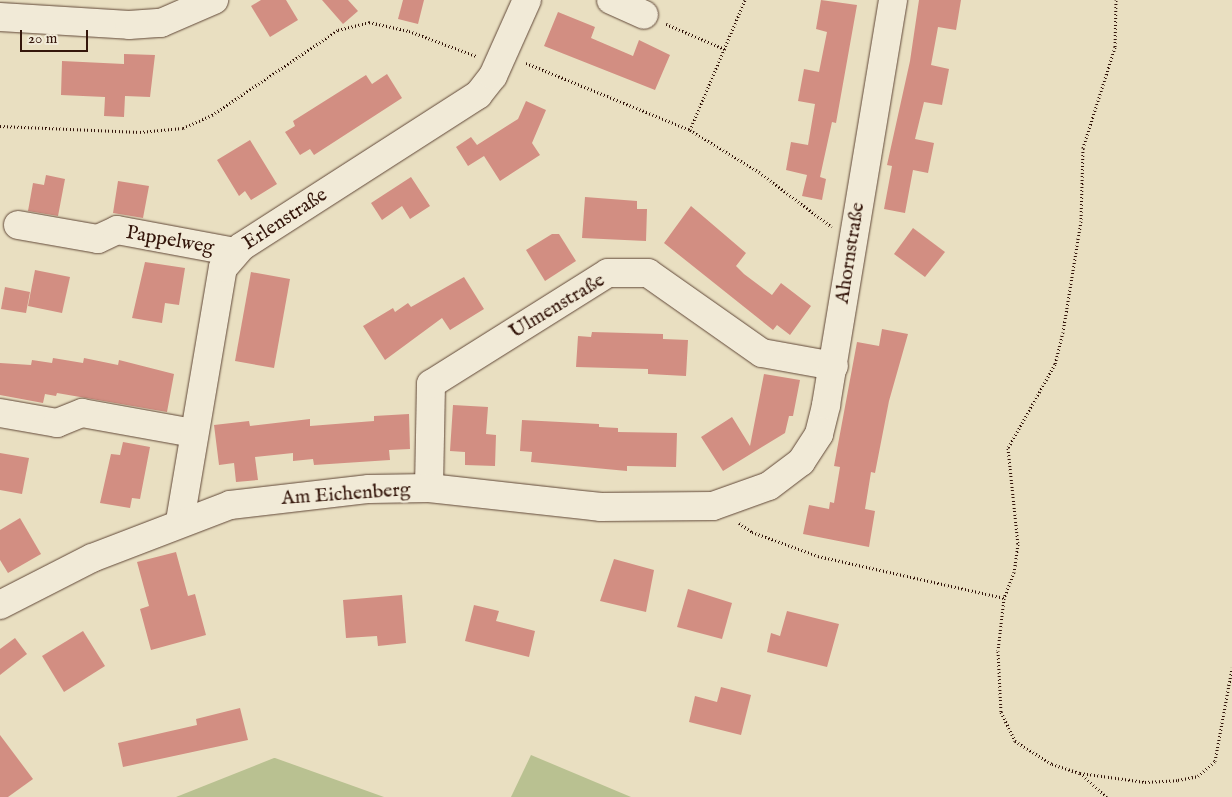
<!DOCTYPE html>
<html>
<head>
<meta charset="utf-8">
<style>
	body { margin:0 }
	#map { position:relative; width:1232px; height:797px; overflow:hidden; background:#e9dfc1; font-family:"IM FELL English",serif }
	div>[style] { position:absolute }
	.green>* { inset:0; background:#b9c191 }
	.building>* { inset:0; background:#d28e82 }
	.path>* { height:3px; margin-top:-1.5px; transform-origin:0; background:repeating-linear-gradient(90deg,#34160b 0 1px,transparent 0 3.5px) }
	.roads { filter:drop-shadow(0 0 1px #614838) drop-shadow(0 0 1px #614838) }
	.minor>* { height:28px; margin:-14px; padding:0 14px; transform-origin:14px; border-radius:14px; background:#f1ead7 }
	span { translate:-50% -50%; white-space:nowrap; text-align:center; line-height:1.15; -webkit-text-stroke:4.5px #f1ead7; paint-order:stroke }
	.street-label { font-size:20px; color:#34160b }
	.scale { position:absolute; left:20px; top:30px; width:68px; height:22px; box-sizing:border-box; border:2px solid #34160b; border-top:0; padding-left:6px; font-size:15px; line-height:18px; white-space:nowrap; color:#34160b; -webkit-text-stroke:4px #f1ead7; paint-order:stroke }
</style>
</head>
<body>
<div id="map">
	<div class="green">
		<div style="clip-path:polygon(531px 755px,631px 797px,511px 797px)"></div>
		<div style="clip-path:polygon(274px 758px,275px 758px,384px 797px,176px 797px)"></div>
	</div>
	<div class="building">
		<div style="clip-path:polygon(261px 0,286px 0,298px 20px,270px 37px,251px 6px)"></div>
		<div style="clip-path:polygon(322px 0,348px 0,358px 11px,343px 24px)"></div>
		<div style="clip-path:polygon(403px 0,424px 0,418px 24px,398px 19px)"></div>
		<div style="clip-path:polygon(821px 0,857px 5px,836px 123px,832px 122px,820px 177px,826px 179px,822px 200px,802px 196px,807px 175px,786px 170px,791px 142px,808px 145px,815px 104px,798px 101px,804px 69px,819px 72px,827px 32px,816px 29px)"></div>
		<div style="clip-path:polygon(919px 0,961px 0,956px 30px,938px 27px,931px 65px,949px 69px,942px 105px,924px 102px,915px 139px,934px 143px,928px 173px,913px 170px,905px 213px,884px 209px,892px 166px,887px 165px,910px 61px)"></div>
		<div style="clip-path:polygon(558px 12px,595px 27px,591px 38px,633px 56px,639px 40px,670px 55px,655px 90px,544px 46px)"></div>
		<div style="clip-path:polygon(124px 54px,155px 55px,150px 97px,125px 96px,124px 117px,104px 116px,105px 97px,61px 95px,62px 61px,124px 64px)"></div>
		<div style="clip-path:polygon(387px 74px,402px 98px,314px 155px,310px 149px,300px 155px,285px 132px,295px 126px,293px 121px,366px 75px,372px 84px)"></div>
		<div style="clip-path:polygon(526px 101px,546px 110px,532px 143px,540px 155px,500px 181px,484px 156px,468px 166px,456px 147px,471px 137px,477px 145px,518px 119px)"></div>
		<div style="clip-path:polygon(250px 140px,277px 184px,251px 200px,245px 191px,239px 196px,217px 160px)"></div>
		<div style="clip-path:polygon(46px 175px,65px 179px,58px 216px,28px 211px,33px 183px,44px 185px)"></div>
		<div style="clip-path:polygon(411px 177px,430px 206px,410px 219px,402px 206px,382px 220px,371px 203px)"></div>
		<div style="clip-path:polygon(118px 181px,149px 186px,143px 218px,113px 213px)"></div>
		<div style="clip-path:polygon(585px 197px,637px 201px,637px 209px,647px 209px,646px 241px,582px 238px)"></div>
		<div style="clip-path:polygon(691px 206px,746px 253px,736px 266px,744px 274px,772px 295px,781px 283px,811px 306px,790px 335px,777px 325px,773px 330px,664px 243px)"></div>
		<div style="clip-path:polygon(913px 228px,945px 252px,925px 277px,894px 254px)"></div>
		<div style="clip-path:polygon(552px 234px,559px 234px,576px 261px,545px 281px,526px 250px)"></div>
		<div style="clip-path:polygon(145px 262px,185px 268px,179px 305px,165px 303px,162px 323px,132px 318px)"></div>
		<div style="clip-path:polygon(35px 270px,70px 277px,62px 313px,28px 306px)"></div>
		<div style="clip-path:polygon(251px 272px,290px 279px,274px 368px,235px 361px)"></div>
		<div style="clip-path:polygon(464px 277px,484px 309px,450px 330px,442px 318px,385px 360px,363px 326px,393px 308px,395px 312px,408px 303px,411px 307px)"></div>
		<div style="clip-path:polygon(5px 287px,30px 292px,26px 313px,1px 309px)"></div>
		<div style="clip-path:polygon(882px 329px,908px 334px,889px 401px,875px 473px,871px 472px,865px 509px,875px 511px,869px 547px,803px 534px,809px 505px,829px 509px,830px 502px,834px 503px,840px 467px,834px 466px,857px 342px,879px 346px)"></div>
		<div style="clip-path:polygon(592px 332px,663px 334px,663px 339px,688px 340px,686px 376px,648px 374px,648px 369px,576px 367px,578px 336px,591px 337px)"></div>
		<div style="clip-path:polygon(53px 358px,83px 363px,84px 358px,118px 365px,119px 360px,174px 374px,167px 412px,57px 393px,56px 396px,45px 394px,43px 403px,0 395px,0 363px,31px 365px,32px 360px,52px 363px)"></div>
		<div style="clip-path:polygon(764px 374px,800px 380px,793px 416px,789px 416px,785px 433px,723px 471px,701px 437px,732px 417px,750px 446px)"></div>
		<div style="clip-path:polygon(453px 405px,488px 407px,486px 434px,496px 435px,495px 466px,465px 465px,465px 452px,450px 451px)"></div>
		<div style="clip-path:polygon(409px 414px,410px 449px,389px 450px,390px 460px,314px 465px,313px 459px,293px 461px,293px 453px,255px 457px,258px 480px,236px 482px,234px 463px,219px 465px,214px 425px,249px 421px,250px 426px,310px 419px,310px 426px,374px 421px,374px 416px)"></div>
		<div style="clip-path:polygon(522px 420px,599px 424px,599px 427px,618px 428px,618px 432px,677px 433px,676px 467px,627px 466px,627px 471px,531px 462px,532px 452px,520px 451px)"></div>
		<div style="clip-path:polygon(123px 442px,150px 447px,140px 499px,132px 498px,130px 508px,100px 503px,111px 454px,120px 455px)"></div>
		<div style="clip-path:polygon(0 453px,29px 458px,22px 494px,0 490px)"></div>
		<div style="clip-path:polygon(20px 518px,41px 554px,8px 573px,0 560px,0 530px)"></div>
		<div style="clip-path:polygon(176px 552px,188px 596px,195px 594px,206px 635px,151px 650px,140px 609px,149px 606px,137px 562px)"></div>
		<div style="clip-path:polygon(614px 559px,654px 570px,646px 612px,600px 601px)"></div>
		<div style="clip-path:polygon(688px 589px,732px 603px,722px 639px,677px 627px)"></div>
		<div style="clip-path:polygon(402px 595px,406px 643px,378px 646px,377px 636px,346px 638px,343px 600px)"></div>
		<div style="clip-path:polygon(474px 605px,499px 611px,496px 621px,535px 631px,529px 657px,465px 641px)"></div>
		<div style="clip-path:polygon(787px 611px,839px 624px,827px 667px,767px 652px,771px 633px,780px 636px)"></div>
		<div style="clip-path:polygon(83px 631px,105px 666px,64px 692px,42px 656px)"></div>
		<div style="clip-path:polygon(15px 638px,27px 654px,0 675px,0 649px)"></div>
		<div style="clip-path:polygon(721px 687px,751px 695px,741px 735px,689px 722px,695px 696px,717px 702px)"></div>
		<div style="clip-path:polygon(240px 708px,248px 740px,123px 767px,118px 743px,197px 725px,196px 719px)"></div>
		<div style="clip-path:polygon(0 735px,33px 779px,8px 797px,0 797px)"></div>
	</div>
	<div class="path">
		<div style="left:1116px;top:0;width:47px;rotate:91.2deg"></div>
		<div style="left:1115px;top:47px;width:106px;rotate:107.6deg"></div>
		<div style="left:1083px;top:148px;width:73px;rotate:91.6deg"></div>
		<div style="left:1081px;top:221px;width:112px;rotate:99.2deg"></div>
		<div style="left:1063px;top:332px;width:33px;rotate:104deg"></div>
		<div style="left:1055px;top:364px;width:96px;rotate:119.2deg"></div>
		<div style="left:1008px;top:448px;width:97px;rotate:84.1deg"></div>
		<div style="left:1018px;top:544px;width:28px;rotate:98deg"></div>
		<div style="left:1014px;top:572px;width:28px;rotate:111deg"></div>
		<div style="left:1004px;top:598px;width:53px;rotate:96.5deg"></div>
		<div style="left:998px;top:651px;width:61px;rotate:87.2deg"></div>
		<div style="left:1001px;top:712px;width:32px;rotate:64deg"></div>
		<div style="left:1015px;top:741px;width:44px;rotate:31.9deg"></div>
		<div style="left:1052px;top:764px;width:29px;rotate:18deg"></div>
		<div style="left:1080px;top:773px;width:66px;rotate:7.9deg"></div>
		<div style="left:1145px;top:782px;width:33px;rotate:-3deg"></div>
		<div style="left:1178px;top:780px;width:20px;rotate:-11deg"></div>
		<div style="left:1198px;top:776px;width:23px;rotate:-41deg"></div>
		<div style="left:1215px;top:761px;width:95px;rotate:-79.6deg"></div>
		<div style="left:666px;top:24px;width:66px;rotate:23.1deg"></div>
		<div style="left:526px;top:63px;width:177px;rotate:22.2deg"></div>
		<div style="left:690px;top:130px;width:81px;rotate:31.3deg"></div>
		<div style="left:759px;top:172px;width:91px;rotate:37deg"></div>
		<div style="left:0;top:126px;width:140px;rotate:2.5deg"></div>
		<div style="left:140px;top:132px;width:43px;rotate:-5.3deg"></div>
		<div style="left:183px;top:128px;width:32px;rotate:-24deg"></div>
		<div style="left:212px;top:115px;width:152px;rotate:-34deg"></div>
		<div style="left:338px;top:30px;width:32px;rotate:-14deg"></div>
		<div style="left:369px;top:22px;width:41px;rotate:12.7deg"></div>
		<div style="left:409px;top:31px;width:72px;rotate:20.5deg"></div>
		<div style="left:690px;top:130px;width:141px;rotate:-67.1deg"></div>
		<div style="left:739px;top:523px;width:16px;rotate:35deg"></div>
		<div style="left:752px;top:532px;width:70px;rotate:20deg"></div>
		<div style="left:818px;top:556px;width:191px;rotate:12.7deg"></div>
		<div style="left:1080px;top:773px;width:36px;rotate:42deg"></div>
	</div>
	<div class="roads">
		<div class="minor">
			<div style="left:611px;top:0;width:36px;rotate:24deg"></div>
			<div style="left:0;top:17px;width:129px;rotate:3.5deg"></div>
			<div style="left:129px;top:25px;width:32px;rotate:-4deg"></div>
			<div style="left:161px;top:23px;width:58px;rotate:-23.5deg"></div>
			<div style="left:18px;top:225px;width:81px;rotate:9.9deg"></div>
			<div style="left:98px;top:239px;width:21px;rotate:-25deg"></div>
			<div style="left:117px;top:230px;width:120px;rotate:10.6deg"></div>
			<div style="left:0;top:413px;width:58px;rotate:10deg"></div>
			<div style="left:57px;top:423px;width:27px;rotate:-22deg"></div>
			<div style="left:82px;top:413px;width:113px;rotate:10.2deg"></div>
			<div style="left:429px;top:488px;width:104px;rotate:-88.9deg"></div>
			<div style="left:431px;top:384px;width:209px;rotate:-32.1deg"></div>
			<div style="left:608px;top:273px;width:40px"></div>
			<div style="left:648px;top:273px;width:139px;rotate:35.1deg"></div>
			<div style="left:762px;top:353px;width:73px;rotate:10.2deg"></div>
			<div style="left:180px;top:521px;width:257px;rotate:-80.4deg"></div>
			<div style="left:223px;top:268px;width:28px;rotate:-49deg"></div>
			<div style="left:241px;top:247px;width:282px;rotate:-32.7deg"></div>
			<div style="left:478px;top:95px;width:24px;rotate:-52deg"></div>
			<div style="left:493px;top:76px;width:83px;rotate:-65.9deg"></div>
			<div style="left:0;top:605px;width:103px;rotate:-27.1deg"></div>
			<div style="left:92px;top:558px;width:148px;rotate:-21deg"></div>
			<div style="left:230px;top:505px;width:140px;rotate:-6.6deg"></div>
			<div style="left:369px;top:489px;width:60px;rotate:-1deg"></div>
			<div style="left:429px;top:488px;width:173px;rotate:6.3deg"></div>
			<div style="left:601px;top:507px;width:112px;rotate:-0.5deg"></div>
			<div style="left:713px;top:506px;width:59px;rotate:-19.7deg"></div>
			<div style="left:769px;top:486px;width:40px;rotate:-37deg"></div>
			<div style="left:801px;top:462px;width:33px;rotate:-57deg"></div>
			<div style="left:819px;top:434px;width:30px;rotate:-76deg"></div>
			<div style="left:826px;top:405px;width:411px;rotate:-80.6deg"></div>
		</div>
	</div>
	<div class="street-label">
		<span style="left:285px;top:219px;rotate:-33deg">Erlenstraße</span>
		<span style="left:170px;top:240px;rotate:10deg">Pappelweg</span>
		<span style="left:850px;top:253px;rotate:-81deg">Ahornstraße</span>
		<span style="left:557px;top:306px;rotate:-31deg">Ulmenstraße</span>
		<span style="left:346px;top:494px;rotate:-4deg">Am Eichenberg</span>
	</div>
	<div class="scale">20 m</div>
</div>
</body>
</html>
